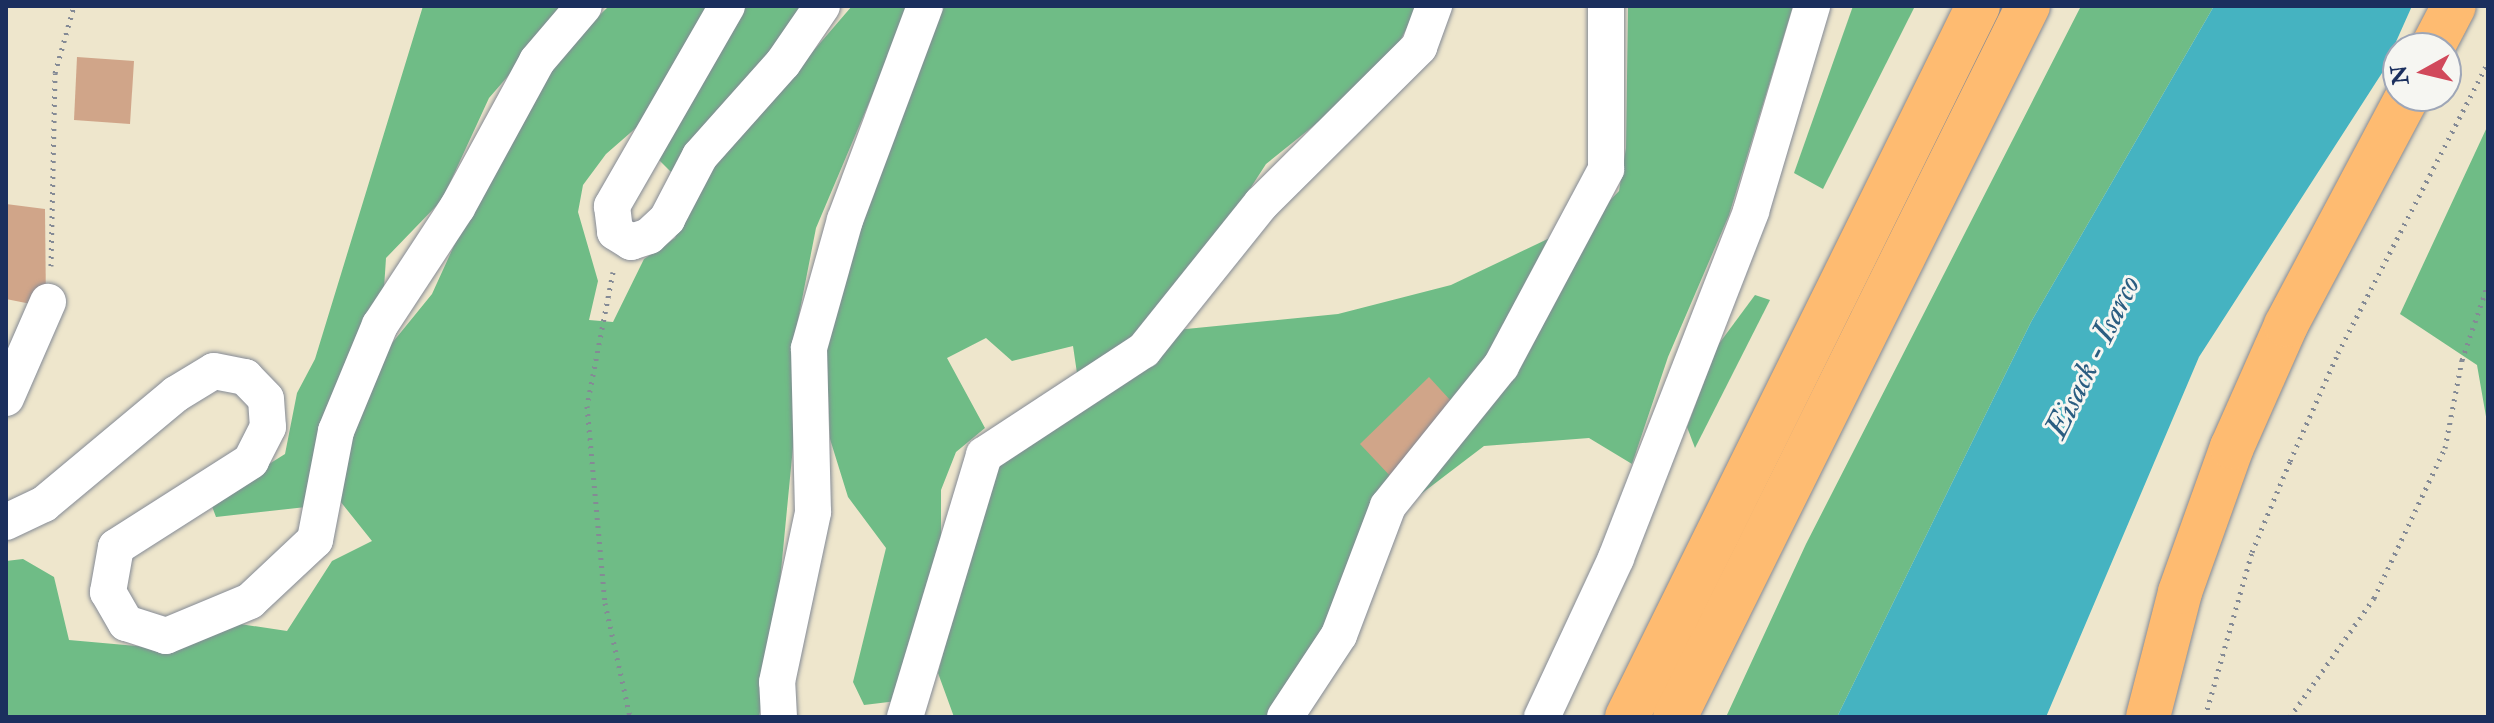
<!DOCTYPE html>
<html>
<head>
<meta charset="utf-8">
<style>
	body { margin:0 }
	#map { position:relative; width:2494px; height:723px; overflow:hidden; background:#eee6cc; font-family:"IM FELL Double Pica",serif }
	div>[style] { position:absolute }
	.forest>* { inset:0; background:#6fbc86 }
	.water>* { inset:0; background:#45b3c1 }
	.building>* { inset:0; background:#d0a589 }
	.path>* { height:5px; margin-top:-2.5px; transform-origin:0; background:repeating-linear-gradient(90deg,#848a95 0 2px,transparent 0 8px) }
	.roads { filter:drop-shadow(0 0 2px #848a95) drop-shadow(0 0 2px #848a95) }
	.minor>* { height:36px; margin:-18px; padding:0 18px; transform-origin:18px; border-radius:18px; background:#fff }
	.major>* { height:44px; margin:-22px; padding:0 22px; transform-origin:22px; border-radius:22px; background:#febb71 }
	.highway>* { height:44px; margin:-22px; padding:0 22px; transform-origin:22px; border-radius:22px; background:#febb71 }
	span { translate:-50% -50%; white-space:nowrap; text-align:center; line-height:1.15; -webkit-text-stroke:6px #f6f6f2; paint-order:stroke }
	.water-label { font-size:32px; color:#2a5d81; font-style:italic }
	.frame { position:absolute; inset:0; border:8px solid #1b2f5e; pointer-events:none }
	.north { position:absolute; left:2382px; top:32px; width:80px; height:80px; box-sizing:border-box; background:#f6f6f2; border:2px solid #9ea6b7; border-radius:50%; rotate:262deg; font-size:22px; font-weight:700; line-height:32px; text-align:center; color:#1b2f5e }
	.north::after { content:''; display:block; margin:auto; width:28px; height:36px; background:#d1495b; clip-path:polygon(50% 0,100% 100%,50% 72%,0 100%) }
</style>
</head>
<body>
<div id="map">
	<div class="forest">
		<div style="clip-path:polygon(423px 6px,569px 6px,489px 98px,442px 200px,386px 258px,383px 304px,306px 507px,216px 517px,210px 501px,285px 454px,297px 393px,315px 359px)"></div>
		<div style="clip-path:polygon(609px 6px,712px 6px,645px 120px,606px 154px,583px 185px,578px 212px,598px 281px,589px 320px,613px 322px,644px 259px,675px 238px,696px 187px,852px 6px,910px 6px,816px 228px,797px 325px,799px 385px,775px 633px,759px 717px,6px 717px,6px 561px,23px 559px,54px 577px,69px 640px,159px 648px,240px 624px,287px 631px,332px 561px,372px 541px,336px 496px,341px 467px,388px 348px,432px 294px,483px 182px,537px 89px,570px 44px)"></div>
		<div style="clip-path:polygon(746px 6px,805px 6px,775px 60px,671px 172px,652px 153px)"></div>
		<div style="clip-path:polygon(943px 6px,1418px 6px,1400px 41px,1327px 115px,1266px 164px,1208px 254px,1134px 347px,1078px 380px,1073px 346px,1012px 361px,986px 338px,947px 358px,985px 428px,956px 452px,941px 490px,941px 552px,897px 701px,864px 705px,853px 682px,886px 548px,848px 497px,830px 439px,826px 341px,858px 225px)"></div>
		<div style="clip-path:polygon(1628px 6px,1793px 6px,1729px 215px,1668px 357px,1632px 464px,1589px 438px,1484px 446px,1404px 507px,1346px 657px,1305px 717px,954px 717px,938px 673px,982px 503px,998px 467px,1176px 330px,1338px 314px,1451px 285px,1594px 217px,1619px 191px,1626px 148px)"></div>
		<div style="clip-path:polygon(1853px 6px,1915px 6px,1823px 189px,1794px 173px)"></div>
		<div style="clip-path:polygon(2081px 6px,2214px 6px,2031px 322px,1837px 717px,1726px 717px,1806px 544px)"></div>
		<div style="clip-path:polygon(2488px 125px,2488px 428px,2477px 365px,2400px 314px)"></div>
		<div style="clip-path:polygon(1755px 295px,1770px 300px,1695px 448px,1687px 427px,1718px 345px)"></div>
	</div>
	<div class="water">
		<div style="clip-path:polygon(2214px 6px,2412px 6px,2382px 73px,2199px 357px,2046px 717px,1837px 717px,2031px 322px)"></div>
	</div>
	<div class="building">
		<div style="clip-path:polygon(77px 57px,134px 61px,130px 124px,74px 120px)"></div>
		<div style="clip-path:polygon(6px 204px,45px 209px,46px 307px,6px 299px)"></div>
		<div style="clip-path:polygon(1429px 377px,1462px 413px,1393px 479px,1360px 444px)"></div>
	</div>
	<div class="path">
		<div style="left:51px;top:266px;width:193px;rotate:-88.8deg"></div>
		<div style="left:55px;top:73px;width:70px;rotate:-74.2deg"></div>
		<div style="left:613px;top:272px;width:136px;rotate:101deg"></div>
		<div style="left:587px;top:406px;width:198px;rotate:84.8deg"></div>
		<div style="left:605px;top:603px;width:117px;rotate:77.6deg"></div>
		<div style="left:2205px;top:717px;width:172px;rotate:-74.1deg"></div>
		<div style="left:2252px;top:552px;width:99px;rotate:-67.3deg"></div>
		<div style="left:2290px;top:461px;width:118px;rotate:-66deg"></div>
		<div style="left:2338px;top:353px;width:327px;rotate:-62.7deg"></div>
		<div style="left:2290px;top:717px;width:146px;rotate:-54.8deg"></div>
		<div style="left:2374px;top:598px;width:166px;rotate:-64.7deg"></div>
		<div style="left:2445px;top:448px;width:90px;rotate:-79.1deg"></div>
		<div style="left:2462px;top:360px;width:80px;rotate:-71.1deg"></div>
	</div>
	<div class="roads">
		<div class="minor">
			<div style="left:727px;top:6px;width:231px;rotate:119.9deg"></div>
			<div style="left:612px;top:206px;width:26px;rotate:83deg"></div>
			<div style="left:615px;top:232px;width:19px;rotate:32deg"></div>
			<div style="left:631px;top:242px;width:19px;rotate:-18deg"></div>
			<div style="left:649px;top:236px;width:25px;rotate:-43deg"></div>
			<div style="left:667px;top:219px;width:71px;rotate:-62.4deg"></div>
			<div style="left:700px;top:156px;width:125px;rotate:-48.3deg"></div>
			<div style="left:783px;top:63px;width:69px;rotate:-55.6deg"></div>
			<div style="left:6px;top:398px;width:105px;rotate:-66.4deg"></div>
			<div style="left:6px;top:522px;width:42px;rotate:-25.3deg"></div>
			<div style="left:44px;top:504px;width:172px;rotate:-39.8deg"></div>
			<div style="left:176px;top:394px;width:44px;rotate:-31.2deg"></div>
			<div style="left:214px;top:371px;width:32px;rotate:11deg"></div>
			<div style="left:245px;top:377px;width:30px;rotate:46deg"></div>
			<div style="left:266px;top:399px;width:28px;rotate:86deg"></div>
			<div style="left:268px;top:427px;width:38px;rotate:117deg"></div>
			<div style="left:251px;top:461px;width:160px;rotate:147.5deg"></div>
			<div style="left:116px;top:547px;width:46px;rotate:100.1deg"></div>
			<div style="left:108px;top:592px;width:36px;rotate:60deg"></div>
			<div style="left:126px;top:623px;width:42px;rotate:18deg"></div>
			<div style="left:166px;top:636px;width:91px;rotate:-22.6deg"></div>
			<div style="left:250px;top:601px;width:89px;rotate:-43.2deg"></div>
			<div style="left:315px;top:540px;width:111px;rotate:-79.1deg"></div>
			<div style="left:336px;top:431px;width:115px;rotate:-67.5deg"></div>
			<div style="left:380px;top:325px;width:140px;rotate:-56.7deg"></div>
			<div style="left:457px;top:208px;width:167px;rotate:-61.4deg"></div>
			<div style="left:537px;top:61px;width:72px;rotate:-49.5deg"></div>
			<div style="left:779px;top:717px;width:35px;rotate:-93deg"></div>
			<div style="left:777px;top:682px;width:174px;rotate:-78deg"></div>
			<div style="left:813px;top:512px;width:164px;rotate:-91.4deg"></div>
			<div style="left:809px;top:348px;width:133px;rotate:-74.3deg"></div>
			<div style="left:845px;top:220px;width:228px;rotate:-69.5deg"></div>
			<div style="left:905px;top:717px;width:274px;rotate:-73.2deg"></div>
			<div style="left:984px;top:455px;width:191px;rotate:-33.3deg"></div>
			<div style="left:1144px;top:350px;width:187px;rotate:-51.3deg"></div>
			<div style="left:1261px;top:204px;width:223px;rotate:-44.8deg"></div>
			<div style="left:1419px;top:47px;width:44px;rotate:-69.9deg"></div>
			<div style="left:1285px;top:717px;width:98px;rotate:-56.6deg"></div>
			<div style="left:1339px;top:635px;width:138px;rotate:-69.2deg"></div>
			<div style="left:1388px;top:506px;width:180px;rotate:-51.1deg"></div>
			<div style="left:1501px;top:366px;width:223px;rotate:-61.9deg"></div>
			<div style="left:1606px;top:169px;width:163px;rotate:-90deg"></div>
			<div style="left:1542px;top:717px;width:175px;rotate:-65deg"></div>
			<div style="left:1616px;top:558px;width:372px;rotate:-68.7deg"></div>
			<div style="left:1751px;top:211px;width:214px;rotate:-73.4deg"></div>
		</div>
		<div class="major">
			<div style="left:2432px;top:48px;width:47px;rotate:-62.4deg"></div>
			<div style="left:2148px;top:717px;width:129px;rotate:-75.6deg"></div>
			<div style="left:2180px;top:592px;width:154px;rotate:-70.3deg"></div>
			<div style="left:2232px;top:447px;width:133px;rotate:-66.1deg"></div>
			<div style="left:2286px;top:325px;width:259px;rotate:-62deg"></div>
		</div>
		<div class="highway">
			<div style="left:1627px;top:717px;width:793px;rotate:-63.73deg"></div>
			<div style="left:1675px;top:717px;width:794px;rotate:-63.6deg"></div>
		</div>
	</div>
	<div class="water-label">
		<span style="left:2093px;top:357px;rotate:-64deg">Eisack - Isarco</span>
	</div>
	<div class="frame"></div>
	<div class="north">N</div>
</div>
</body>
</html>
